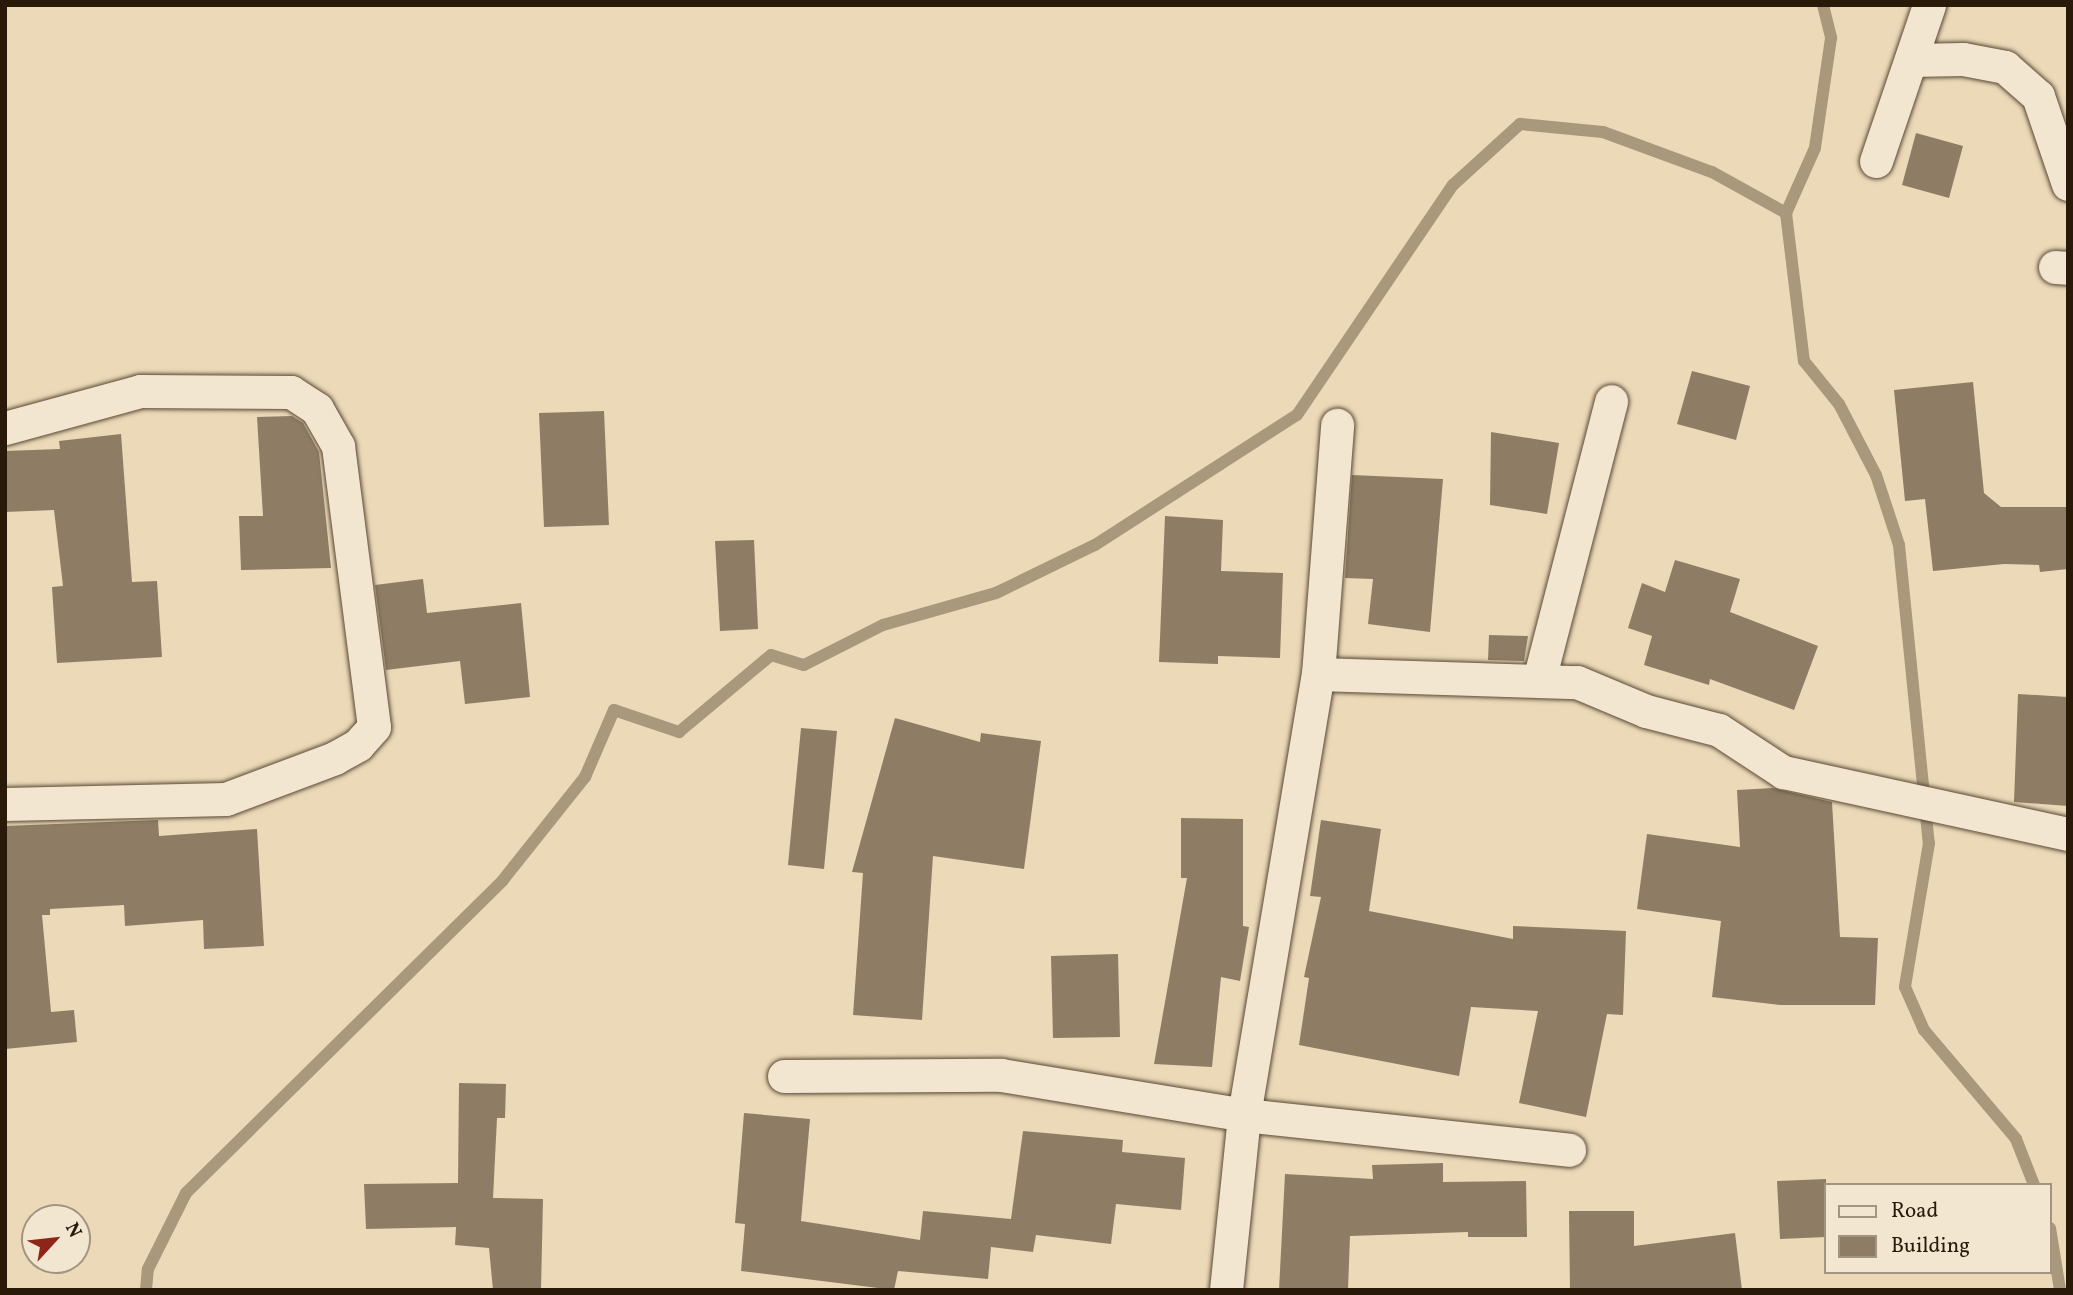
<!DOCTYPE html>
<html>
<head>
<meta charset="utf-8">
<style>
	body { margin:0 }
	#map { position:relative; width:2073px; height:1295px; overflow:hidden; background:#ebd9b8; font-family:Vollkorn,serif }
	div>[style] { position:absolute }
	.stream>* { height:12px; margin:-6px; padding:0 6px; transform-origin:6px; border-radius:6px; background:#a9987c }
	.building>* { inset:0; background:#8e7d64 }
	.roads { filter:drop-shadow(0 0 2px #5a4935) drop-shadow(0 0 2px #5a4935) }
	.street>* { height:33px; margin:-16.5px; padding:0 16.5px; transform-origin:16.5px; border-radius:16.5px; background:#f2e6d1 }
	span { translate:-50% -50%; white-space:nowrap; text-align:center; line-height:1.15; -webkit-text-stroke:5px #f2e6d1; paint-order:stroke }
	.frame { position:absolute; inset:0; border:7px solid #291909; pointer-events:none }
	.legend { position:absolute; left:1824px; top:1183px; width:228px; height:91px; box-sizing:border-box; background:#f2e6d1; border:2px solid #a29481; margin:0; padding:9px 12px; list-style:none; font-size:21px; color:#291909 }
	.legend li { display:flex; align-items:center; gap:14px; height:35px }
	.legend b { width:35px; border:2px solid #a29481 }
	.north { position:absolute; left:21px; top:1204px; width:70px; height:70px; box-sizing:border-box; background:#f2e6d1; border:2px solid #a29481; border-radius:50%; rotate:63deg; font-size:19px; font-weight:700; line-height:28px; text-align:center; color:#291909 }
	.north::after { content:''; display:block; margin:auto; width:24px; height:32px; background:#8f2418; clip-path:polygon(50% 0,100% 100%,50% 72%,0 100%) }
</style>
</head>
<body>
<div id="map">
	<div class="stream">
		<div style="left:1823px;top:5px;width:34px;rotate:76deg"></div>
		<div style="left:1831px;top:38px;width:111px;rotate:98.3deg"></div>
		<div style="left:1815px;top:148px;width:71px;rotate:114deg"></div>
		<div style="left:1786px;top:213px;width:149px;rotate:83.1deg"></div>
		<div style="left:1804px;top:361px;width:55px;rotate:50.9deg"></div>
		<div style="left:1839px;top:404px;width:80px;rotate:62.5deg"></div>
		<div style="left:1876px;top:475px;width:74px;rotate:71.8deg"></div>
		<div style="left:1899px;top:545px;width:300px;rotate:84.3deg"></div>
		<div style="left:1929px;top:843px;width:146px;rotate:99.5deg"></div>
		<div style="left:1905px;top:987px;width:47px;rotate:66.2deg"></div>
		<div style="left:1924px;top:1030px;width:143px;rotate:49.8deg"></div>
		<div style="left:2016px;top:1139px;width:49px;rotate:68.6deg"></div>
		<div style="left:2050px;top:1228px;width:63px;rotate:80.8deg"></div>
		<div style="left:146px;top:1290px;width:21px;rotate:-85deg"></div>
		<div style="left:148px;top:1269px;width:85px;rotate:-63.4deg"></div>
		<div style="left:186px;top:1193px;width:445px;rotate:-44.6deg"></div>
		<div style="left:503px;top:880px;width:132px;rotate:-51.5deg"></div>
		<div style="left:585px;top:777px;width:73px;rotate:-66.6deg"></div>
		<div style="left:614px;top:710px;width:69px;rotate:18.7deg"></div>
		<div style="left:679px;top:732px;width:120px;rotate:-39.9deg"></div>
		<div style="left:771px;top:655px;width:34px;rotate:17deg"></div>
		<div style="left:804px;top:665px;width:89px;rotate:-26.9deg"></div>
		<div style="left:883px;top:625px;width:117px;rotate:-15.8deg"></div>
		<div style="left:996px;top:593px;width:110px;rotate:-25.9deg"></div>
		<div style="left:1095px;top:545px;width:240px;rotate:-32.8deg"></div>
		<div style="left:1297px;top:415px;width:278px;rotate:-55.9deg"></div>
		<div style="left:1453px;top:185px;width:91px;rotate:-42.3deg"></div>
		<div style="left:1520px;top:124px;width:83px;rotate:5.5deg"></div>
		<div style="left:1603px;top:132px;width:116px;rotate:20.2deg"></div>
		<div style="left:1712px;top:172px;width:85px;rotate:29deg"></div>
	</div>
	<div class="building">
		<div style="clip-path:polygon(1916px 133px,1963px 146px,1949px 198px,1902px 185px)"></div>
		<div style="clip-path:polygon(1692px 371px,1750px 386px,1736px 440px,1677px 424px)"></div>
		<div style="clip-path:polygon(1973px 382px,1984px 493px,2001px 507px,2068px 507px,2068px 569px,2040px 572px,2039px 565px,2004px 564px,1933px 571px,1925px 499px,1905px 501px,1894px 390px)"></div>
		<div style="clip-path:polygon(604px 411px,609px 525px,544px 527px,539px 413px)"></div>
		<div style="clip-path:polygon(292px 416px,303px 423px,319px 452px,331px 568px,241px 570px,239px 516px,263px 516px,257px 417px)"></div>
		<div style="clip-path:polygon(1491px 432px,1559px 443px,1547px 514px,1490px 505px)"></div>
		<div style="clip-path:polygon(121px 434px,132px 582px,157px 581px,162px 657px,57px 663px,52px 587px,63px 586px,54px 510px,5px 512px,5px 451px,60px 449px,59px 441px)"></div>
		<div style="clip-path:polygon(1352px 475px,1443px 479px,1430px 632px,1368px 624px,1373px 579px,1345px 578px)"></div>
		<div style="clip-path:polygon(1165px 516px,1223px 520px,1221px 571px,1283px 573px,1280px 658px,1218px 656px,1218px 664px,1159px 662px)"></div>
		<div style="clip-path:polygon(754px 540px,758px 629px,720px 631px,715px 541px)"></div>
		<div style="clip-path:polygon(1675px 560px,1740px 579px,1730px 612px,1818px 646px,1794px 710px,1710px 679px,1709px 685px,1644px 665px,1652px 636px,1628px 628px,1642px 583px,1665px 592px)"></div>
		<div style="clip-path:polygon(423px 579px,427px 613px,521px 603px,530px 697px,465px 704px,460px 661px,386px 670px,375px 585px)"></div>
		<div style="clip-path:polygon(1489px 635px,1528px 636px,1524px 661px,1488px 660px)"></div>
		<div style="clip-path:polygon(2018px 694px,2068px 697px,2068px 806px,2014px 802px)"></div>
		<div style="clip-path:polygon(895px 718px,980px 742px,981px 733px,1041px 741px,1024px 869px,933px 856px,922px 1020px,853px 1015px,863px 873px,852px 872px)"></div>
		<div style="clip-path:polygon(801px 728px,837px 731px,824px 869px,788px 865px)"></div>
		<div style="clip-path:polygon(1773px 788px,1832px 802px,1840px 937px,1878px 938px,1875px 1005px,1780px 1005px,1712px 997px,1721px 921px,1637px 909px,1647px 834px,1740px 847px,1737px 790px)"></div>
		<div style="clip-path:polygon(1181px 818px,1243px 819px,1243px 926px,1249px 927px,1240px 981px,1221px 977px,1212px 1067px,1154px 1064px,1187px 878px,1181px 878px)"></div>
		<div style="clip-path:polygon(158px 820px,159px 836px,257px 829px,264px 946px,204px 949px,203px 920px,125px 926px,124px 905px,50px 909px,50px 915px,42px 915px,51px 1012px,74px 1010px,77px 1042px,5px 1049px,5px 826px)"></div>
		<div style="clip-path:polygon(1321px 820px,1381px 829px,1369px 911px,1513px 939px,1513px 926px,1626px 931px,1623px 1015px,1607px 1014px,1586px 1117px,1519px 1103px,1538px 1011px,1471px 1007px,1459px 1076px,1299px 1045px,1309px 978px,1304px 977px,1321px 897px,1310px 896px)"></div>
		<div style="clip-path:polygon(1118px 954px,1120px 1037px,1053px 1038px,1051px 956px)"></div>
		<div style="clip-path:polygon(459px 1083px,506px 1084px,505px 1118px,497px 1118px,493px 1198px,543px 1199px,541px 1290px,493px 1290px,489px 1248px,455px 1245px,456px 1227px,366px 1229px,364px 1184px,458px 1183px)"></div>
		<div style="clip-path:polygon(744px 1113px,810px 1119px,801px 1221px,920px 1240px,923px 1211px,1011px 1219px,1023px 1131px,1123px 1140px,1122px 1152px,1185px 1158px,1181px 1210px,1116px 1204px,1111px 1244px,1036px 1235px,1033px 1252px,991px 1247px,988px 1279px,898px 1271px,894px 1290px,741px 1271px,745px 1224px,735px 1223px)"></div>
		<div style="clip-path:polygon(1443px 1163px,1443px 1182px,1526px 1181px,1527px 1237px,1468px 1237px,1468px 1232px,1350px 1236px,1348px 1290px,1279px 1290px,1285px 1174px,1373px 1179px,1372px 1165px)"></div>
		<div style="clip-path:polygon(1826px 1179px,1826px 1237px,1780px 1239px,1777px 1181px)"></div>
		<div style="clip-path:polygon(1569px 1211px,1634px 1211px,1634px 1246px,1735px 1233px,1742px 1290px,1570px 1290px)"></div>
	</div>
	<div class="roads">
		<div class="street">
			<div style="left:1911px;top:60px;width:52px;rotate:-1.1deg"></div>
			<div style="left:1963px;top:59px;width:43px;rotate:10.8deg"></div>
			<div style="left:2005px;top:67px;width:44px;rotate:41.3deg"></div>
			<div style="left:2038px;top:96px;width:93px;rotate:71.2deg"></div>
			<div style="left:1876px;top:161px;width:165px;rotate:-71.2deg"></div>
			<div style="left:2055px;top:267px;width:13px;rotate:4deg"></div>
			<div style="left:5px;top:428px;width:140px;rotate:-15.3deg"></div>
			<div style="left:140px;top:391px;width:151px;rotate:0.4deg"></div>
			<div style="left:291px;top:392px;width:31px;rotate:33deg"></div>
			<div style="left:317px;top:409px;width:43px;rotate:60.4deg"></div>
			<div style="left:338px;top:446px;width:283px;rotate:82.7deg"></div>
			<div style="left:374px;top:727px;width:24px;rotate:132deg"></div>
			<div style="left:358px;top:745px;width:26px;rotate:151deg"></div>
			<div style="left:335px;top:758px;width:116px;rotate:159.4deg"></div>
			<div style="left:226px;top:799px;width:221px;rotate:178.7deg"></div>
			<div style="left:1318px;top:674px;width:259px;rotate:1.8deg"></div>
			<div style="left:1577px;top:682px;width:75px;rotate:22.8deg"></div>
			<div style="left:1646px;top:711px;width:75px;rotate:14.6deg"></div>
			<div style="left:1719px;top:730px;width:77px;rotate:33.3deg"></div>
			<div style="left:1783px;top:772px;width:292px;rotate:12.3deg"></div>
			<div style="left:1539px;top:680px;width:288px;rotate:-75.5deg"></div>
			<div style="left:784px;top:1076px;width:217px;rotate:-0.3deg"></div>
			<div style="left:1001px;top:1075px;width:246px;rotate:9.3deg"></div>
			<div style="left:1244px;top:1115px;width:327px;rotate:6.1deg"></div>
			<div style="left:1226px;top:1290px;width:176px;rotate:-84.1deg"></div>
			<div style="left:1244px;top:1115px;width:447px;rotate:-80.5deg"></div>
			<div style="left:1318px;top:674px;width:250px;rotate:-85.6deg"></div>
		</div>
	</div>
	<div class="frame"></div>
	<ul class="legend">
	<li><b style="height:9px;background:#f2e6d1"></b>Road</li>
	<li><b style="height:19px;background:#8e7d64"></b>Building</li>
	</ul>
	<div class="north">N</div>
</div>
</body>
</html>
